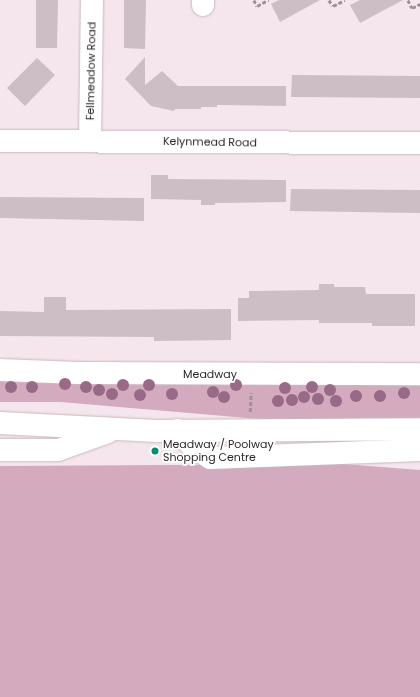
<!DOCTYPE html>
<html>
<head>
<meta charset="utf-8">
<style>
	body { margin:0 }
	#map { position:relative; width:420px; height:697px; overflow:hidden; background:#f5e6ed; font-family:Poppins,sans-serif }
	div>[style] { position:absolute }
	.green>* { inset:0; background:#d3aabe }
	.building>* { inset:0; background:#cdbec5 }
	.path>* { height:2.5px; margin-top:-1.25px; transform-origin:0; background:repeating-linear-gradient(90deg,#9d9297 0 4px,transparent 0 6px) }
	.roads { filter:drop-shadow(0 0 1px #c8b9c0) drop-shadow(0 0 1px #c8b9c0) }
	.minor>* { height:22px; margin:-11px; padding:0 11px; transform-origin:11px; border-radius:11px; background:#fff }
	.trees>* { width:12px; height:12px; margin:-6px; border-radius:50%; background:#996a87 }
	.dots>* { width:11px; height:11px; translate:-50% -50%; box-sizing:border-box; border:2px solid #fff; border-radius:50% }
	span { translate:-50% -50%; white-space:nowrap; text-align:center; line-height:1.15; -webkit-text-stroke:3.5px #fff; paint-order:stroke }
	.street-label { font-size:11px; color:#2d272a }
	.poi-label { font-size:11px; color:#2d272a }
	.left { translate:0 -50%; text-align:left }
</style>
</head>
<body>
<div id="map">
	<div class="green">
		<div style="clip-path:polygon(0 379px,420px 381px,420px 419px,260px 419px,61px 402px,0 402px)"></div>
		<div style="clip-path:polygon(343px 464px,420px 470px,420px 697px,0 697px,0 466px)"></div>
	</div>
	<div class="building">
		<div style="clip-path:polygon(36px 0,58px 0,57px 48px,36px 48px)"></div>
		<div style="clip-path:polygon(124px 0,146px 0,145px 49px,124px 48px)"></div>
		<div style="clip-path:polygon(279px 0,320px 0,280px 22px,271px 4px)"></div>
		<div style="clip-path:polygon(360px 0,403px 0,360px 23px,350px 5px)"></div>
		<div style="clip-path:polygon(145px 57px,145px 85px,162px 71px,178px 86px,286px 86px,286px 106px,217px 105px,217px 107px,201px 107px,201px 109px,175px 109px,174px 111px,151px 106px,125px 79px)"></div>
		<div style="clip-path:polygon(37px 58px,55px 75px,25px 106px,7px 88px)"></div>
		<div style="clip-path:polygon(292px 75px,420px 76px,420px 98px,291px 97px)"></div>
		<div style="clip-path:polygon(151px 175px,168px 175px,168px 179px,286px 180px,286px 202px,215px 203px,215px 205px,201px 205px,201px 200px,151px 199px)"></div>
		<div style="clip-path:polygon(291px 189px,420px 190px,420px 213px,290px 211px)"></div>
		<div style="clip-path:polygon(0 197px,144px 198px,144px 221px,0 218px)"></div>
		<div style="clip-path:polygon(319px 284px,334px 284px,334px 287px,365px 287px,366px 294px,415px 294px,415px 326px,372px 326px,372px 323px,319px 323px,319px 320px,238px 321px,238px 298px,249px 298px,249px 291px,319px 290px)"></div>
		<div style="clip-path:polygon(44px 297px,66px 297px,66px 310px,231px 309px,231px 340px,154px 341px,154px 337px,0 336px,0 311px,44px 312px)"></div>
	</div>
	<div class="path">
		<div style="left:254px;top:0;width:7px;rotate:63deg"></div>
		<div style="left:257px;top:6px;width:13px;rotate:-29deg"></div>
		<div style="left:329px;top:0;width:7px;rotate:56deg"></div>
		<div style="left:333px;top:6px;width:13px;rotate:-27deg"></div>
		<div style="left:408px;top:0;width:9px;rotate:63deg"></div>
		<div style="left:412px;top:8px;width:9px;rotate:-27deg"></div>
		<div style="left:250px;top:412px;width:19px;rotate:-87deg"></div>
	</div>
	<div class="roads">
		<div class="minor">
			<div style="left:203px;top:5px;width:5px;rotate:-90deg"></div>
			<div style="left:0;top:141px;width:420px;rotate:0.3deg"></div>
			<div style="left:90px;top:141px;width:141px;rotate:-89.2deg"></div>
			<div style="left:0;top:370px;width:78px;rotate:2.2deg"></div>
			<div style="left:78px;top:373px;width:342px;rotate:0.2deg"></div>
			<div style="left:0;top:423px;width:157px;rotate:2.9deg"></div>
			<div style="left:157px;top:431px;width:263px;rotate:-0.4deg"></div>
			<div style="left:177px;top:430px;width:21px;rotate:47deg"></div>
			<div style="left:191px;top:445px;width:23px;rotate:34deg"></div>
			<div style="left:210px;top:458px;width:210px;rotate:-2.2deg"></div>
			<div style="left:0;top:450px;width:58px"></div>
			<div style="left:58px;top:450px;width:53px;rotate:-19.8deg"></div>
		</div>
	</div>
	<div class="trees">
		<div style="left:65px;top:384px"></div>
		<div style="left:123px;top:385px"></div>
		<div style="left:149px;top:385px"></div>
		<div style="left:236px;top:385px"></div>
		<div style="left:11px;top:387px"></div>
		<div style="left:32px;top:387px"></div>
		<div style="left:86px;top:387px"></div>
		<div style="left:312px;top:387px"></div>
		<div style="left:285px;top:388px"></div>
		<div style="left:99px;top:390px"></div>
		<div style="left:330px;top:390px"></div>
		<div style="left:213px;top:392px"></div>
		<div style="left:404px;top:393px"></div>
		<div style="left:112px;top:394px"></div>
		<div style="left:172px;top:394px"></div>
		<div style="left:140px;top:395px"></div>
		<div style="left:356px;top:396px"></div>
		<div style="left:380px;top:396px"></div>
		<div style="left:224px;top:397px"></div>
		<div style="left:304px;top:397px"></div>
		<div style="left:318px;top:399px"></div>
		<div style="left:292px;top:400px"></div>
		<div style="left:278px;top:401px"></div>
		<div style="left:336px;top:401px"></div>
	</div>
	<div class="dots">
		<div style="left:155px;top:451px;background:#058d75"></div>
	</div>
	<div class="street-label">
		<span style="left:91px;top:71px;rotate:-89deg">Fellmeadow Road</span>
		<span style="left:210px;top:142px;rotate:1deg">Kelynmead Road</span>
		<span style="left:210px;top:374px">Meadway</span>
	</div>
	<div class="poi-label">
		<span class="left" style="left:163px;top:451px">Meadway / Poolway<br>Shopping Centre</span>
	</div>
</div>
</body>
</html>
